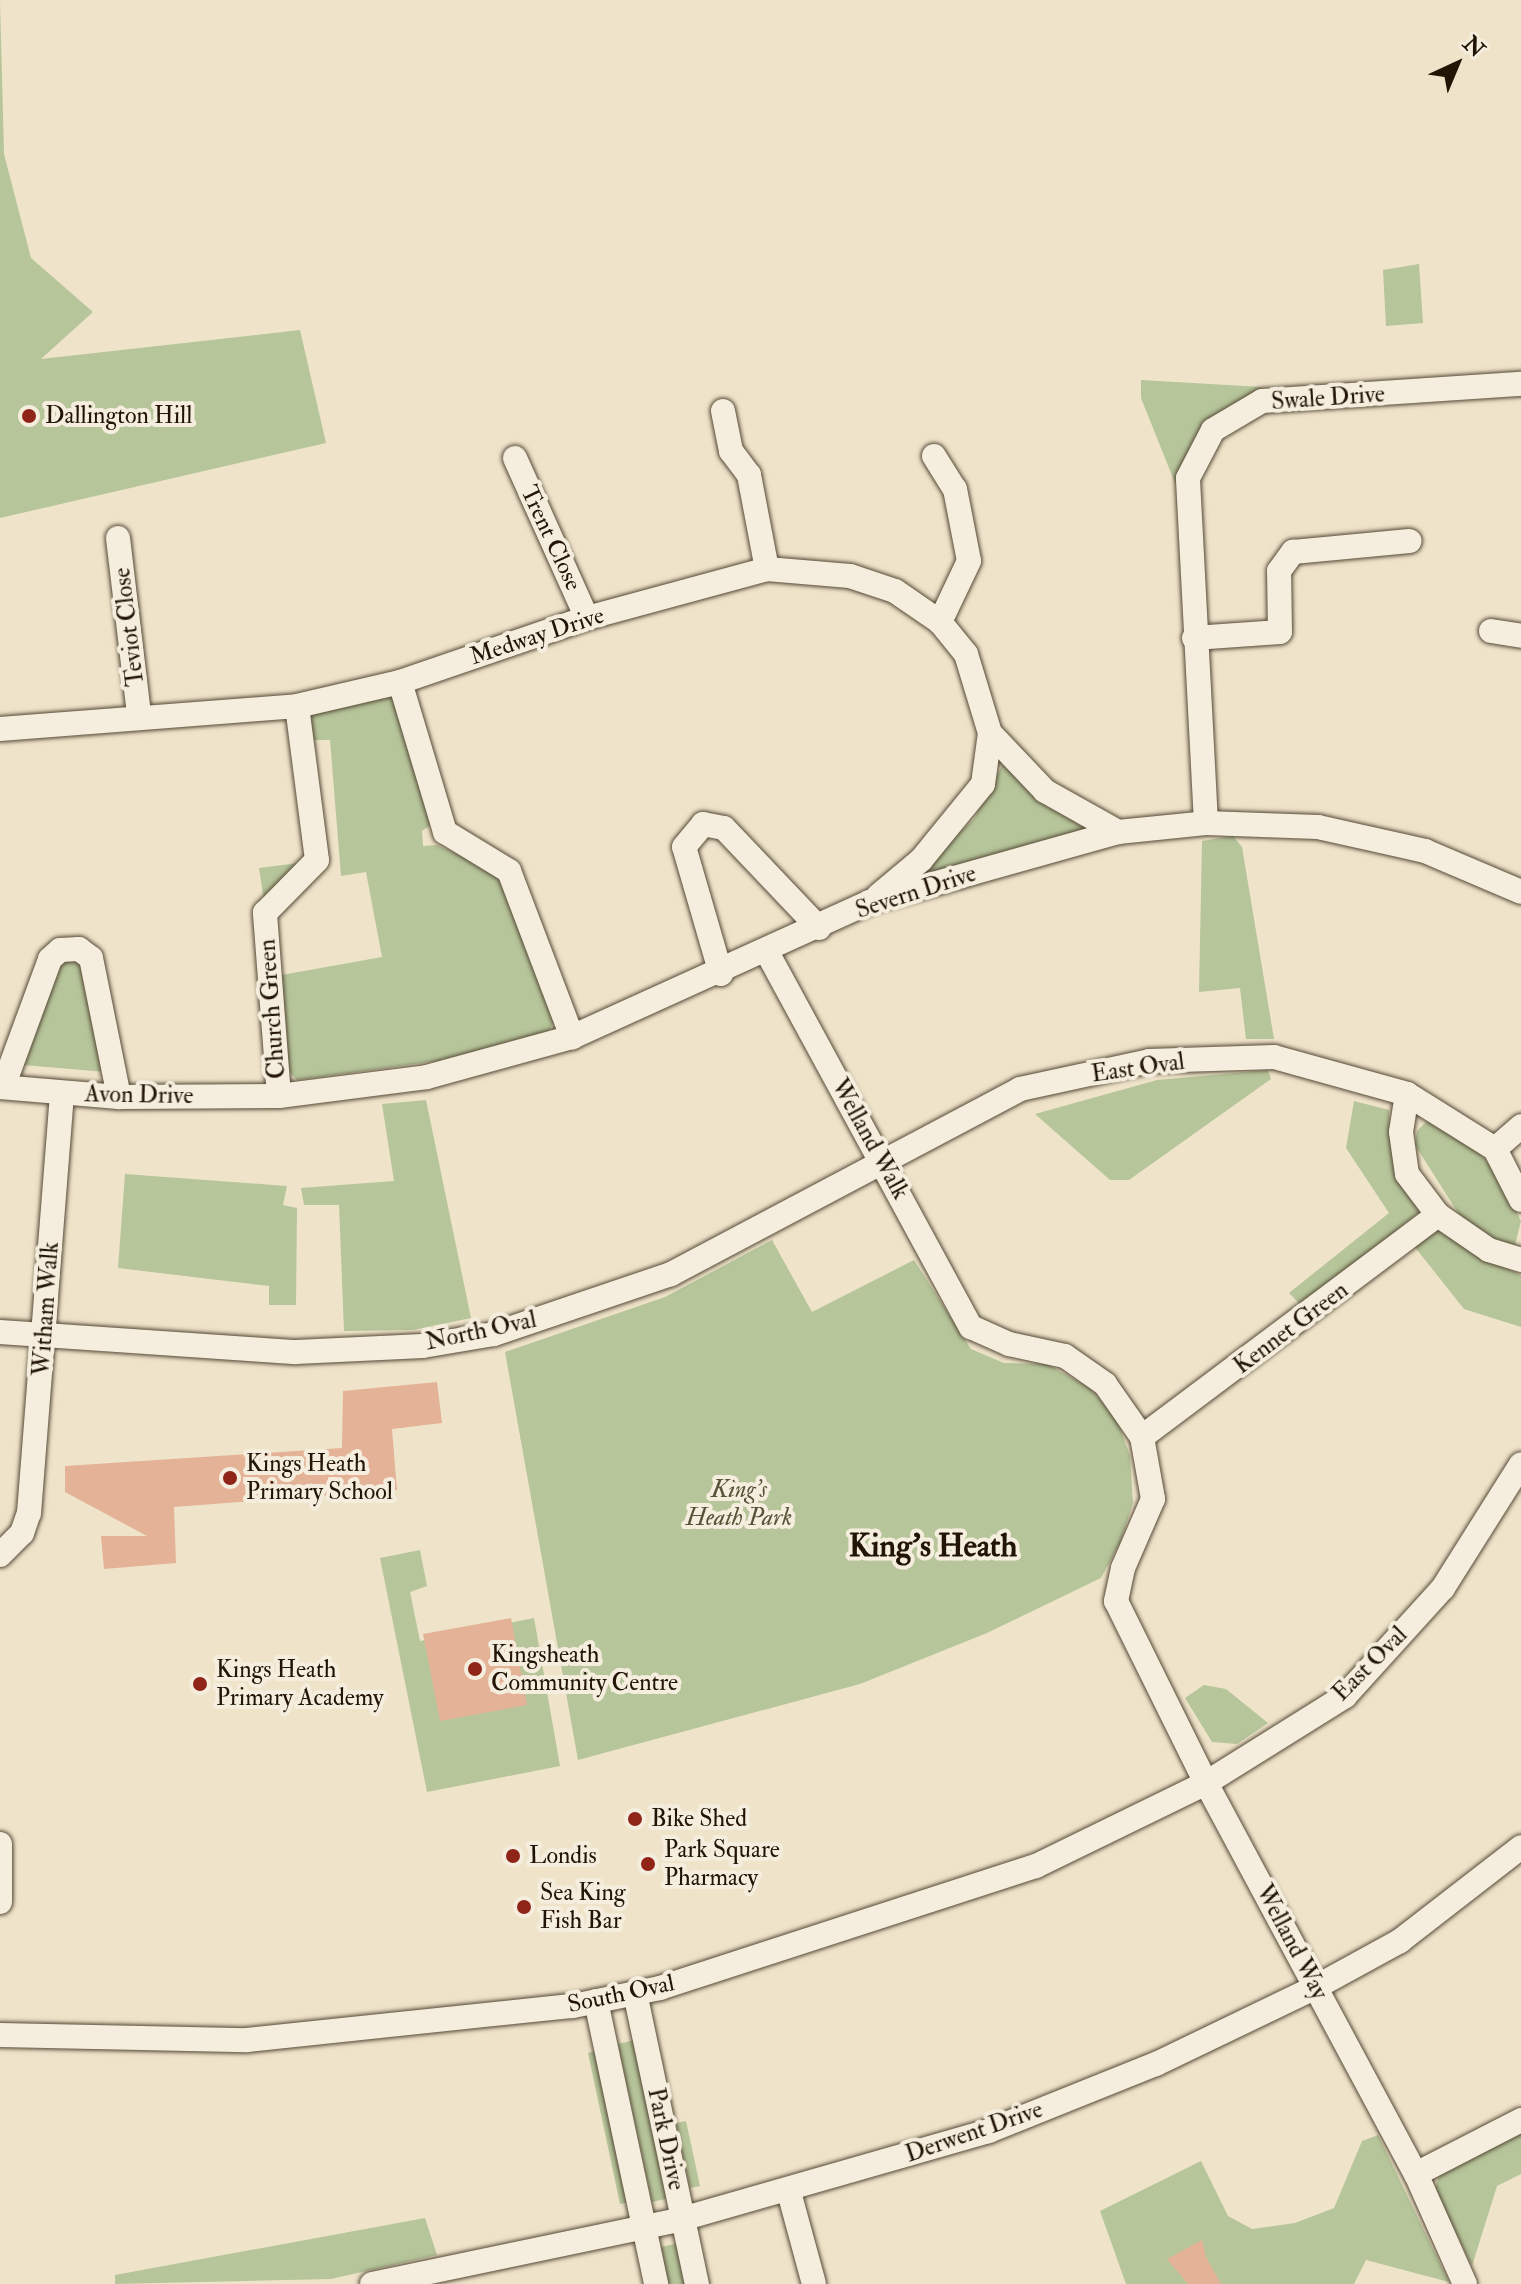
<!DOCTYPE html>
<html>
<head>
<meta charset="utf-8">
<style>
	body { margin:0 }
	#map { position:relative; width:1521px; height:2284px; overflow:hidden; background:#efe4ca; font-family:"IM FELL Double Pica",serif }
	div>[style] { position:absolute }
	.green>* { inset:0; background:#b6c59a }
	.building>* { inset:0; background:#e4b296 }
	.roads { filter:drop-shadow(0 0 2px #554936) drop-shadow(0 0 2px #554936) }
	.street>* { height:24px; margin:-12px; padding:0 12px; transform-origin:12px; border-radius:12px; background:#f5eddd }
	.dots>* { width:22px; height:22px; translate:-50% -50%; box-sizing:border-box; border:4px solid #f5eddd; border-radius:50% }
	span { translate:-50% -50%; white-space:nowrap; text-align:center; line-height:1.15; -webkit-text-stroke:8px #f5eddd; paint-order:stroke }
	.street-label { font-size:24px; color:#221505 }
	.poi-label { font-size:24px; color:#221505 }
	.left { translate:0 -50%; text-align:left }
	.park-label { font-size:24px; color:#565339; font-style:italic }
	.district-label { font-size:32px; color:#221505; font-weight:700 }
	.north { position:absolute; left:1417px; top:24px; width:80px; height:80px; -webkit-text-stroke:6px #f5eddd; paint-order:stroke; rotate:44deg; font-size:22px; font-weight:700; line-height:32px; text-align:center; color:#221505 }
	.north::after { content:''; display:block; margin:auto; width:28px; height:36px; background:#221505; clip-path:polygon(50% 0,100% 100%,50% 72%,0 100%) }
</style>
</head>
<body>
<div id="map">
	<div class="green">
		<div style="clip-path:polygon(0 0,4px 154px,31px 258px,93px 312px,41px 359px,300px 330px,326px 443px,0 518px)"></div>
		<div style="clip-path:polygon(1419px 264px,1423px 323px,1386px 326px,1383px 270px)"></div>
		<div style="clip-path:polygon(1141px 380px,1261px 387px,1263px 393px,1230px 408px,1183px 484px,1175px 483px,1141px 398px)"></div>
		<div style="clip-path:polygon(388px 696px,398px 703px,432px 824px,422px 831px,423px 846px,437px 845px,506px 877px,556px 1018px,549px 1031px,437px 1061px,297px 1080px,287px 1069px,276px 976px,382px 957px,366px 872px,341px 876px,330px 740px,308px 740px,306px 723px,312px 712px)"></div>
		<div style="clip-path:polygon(1004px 762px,1086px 831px,928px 874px,924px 865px,974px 819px)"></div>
		<div style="clip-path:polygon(1233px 836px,1242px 847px,1274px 1039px,1246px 1039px,1240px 988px,1199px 992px,1202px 841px)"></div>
		<div style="clip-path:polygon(298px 863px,264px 901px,259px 868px)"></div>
		<div style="clip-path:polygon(64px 958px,81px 961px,106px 1072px,23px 1065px,57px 963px)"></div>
		<div style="clip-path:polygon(1268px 1070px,1271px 1079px,1129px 1180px,1110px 1180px,1035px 1114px,1157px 1080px)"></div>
		<div style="clip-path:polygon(426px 1100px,471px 1318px,413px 1330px,344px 1331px,339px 1205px,304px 1205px,301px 1188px,394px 1181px,382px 1104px)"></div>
		<div style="clip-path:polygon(1354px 1101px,1389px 1110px,1390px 1140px,1425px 1207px,1303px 1307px,1289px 1293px,1389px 1213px,1346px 1148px)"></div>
		<div style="clip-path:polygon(1429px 1119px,1478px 1152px,1499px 1175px,1521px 1221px,1515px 1245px,1500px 1244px,1460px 1216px,1415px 1145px,1417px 1131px)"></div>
		<div style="clip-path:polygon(125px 1174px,287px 1186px,283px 1205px,297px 1208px,296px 1305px,269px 1305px,269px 1286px,118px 1268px)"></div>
		<div style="clip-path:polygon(1440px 1229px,1471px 1252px,1521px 1275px,1521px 1327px,1464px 1309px,1414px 1246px)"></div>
		<div style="clip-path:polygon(772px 1240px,812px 1312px,914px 1260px,971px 1349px,1004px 1363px,1047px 1364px,1090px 1388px,1117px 1419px,1130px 1456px,1133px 1503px,1120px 1543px,1101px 1578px,987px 1633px,860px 1684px,578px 1760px,505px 1352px,665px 1297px)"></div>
		<div style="clip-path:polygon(420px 1550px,427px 1586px,410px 1592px,420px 1641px,534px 1618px,560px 1766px,427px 1792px,380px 1558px)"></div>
		<div style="clip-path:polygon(1204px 1685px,1226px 1689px,1268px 1723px,1237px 1744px,1212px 1742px,1185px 1698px)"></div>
		<div style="clip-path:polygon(635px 2040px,670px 2198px,652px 2202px,618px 2044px)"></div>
		<div style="clip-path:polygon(598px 2050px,630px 2202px,620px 2204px,588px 2053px)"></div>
		<div style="clip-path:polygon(686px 2121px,700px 2186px,690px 2188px,676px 2123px)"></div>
		<div style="clip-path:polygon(1521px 2130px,1521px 2174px,1497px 2186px,1472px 2266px,1435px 2189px,1441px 2169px)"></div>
		<div style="clip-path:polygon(1378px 2135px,1449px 2282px,1366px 2260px,1354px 2284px,1126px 2284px,1100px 2211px,1201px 2161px,1228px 2216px,1252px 2229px,1295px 2223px,1334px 2208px,1362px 2141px)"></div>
		<div style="clip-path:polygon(425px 2218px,437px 2255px,331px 2279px,115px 2284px,115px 2275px)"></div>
		<div style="clip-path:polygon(679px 2243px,688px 2284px,669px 2284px,661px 2247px)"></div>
	</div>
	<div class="building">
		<div style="clip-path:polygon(437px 1382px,442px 1423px,392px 1429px,397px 1490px,174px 1507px,176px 1563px,104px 1569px,101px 1536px,147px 1536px,65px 1492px,65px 1466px,342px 1448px,343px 1391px)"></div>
		<div style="clip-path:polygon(511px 1618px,527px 1705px,440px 1721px,423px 1634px)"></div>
		<div style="clip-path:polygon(1202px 2240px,1206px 2257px,1221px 2284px,1188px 2284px,1167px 2259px)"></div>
	</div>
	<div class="roads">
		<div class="street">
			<div style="left:723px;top:411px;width:41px;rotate:78.7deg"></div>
			<div style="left:731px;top:451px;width:30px;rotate:53deg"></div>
			<div style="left:749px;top:475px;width:96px;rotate:79.2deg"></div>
			<div style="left:934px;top:456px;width:39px;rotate:58deg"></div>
			<div style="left:955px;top:489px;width:73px;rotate:79deg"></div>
			<div style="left:969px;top:561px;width:68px;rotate:115.4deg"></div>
			<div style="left:515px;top:458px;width:175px;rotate:65.8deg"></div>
			<div style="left:118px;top:538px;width:178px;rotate:83.2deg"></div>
			<div style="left:1491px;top:631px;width:30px;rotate:9deg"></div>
			<div style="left:1194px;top:638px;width:86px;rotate:-4deg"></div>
			<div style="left:1280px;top:632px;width:61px;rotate:-90.9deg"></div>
			<div style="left:1279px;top:571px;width:24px;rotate:-54deg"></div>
			<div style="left:1293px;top:552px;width:117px;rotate:-5.4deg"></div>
			<div style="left:400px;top:682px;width:157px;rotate:73.3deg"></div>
			<div style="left:445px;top:832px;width:75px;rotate:31.4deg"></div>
			<div style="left:509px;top:871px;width:178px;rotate:69.2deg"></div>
			<div style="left:0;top:729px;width:298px;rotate:-4.4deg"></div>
			<div style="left:297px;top:706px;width:106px;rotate:-13.1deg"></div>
			<div style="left:400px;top:682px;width:198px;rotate:-18.9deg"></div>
			<div style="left:587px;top:618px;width:187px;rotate:-15.2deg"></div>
			<div style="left:767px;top:569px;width:83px;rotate:4.8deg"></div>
			<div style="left:850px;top:576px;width:47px;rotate:18.4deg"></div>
			<div style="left:895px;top:591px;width:55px;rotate:34.6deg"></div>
			<div style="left:940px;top:622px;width:41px;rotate:50.9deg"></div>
			<div style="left:966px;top:654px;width:83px;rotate:73.1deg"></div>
			<div style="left:990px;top:733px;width:80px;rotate:46.5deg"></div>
			<div style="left:1045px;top:791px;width:84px;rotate:29.3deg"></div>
			<div style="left:1206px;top:823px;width:345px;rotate:-93deg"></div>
			<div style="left:1188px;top:478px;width:54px;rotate:-62.5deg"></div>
			<div style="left:1213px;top:430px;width:57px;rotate:-30.6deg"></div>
			<div style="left:1262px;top:401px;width:260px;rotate:-3.8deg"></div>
			<div style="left:878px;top:896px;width:56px;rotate:-39.9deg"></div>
			<div style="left:921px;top:860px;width:98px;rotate:-50.8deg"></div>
			<div style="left:983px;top:784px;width:51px;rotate:-82.2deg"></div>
			<div style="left:767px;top:952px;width:427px;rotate:61.5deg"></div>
			<div style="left:971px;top:1327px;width:42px;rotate:24.1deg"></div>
			<div style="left:1009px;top:1344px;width:57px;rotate:12.1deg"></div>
			<div style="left:1065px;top:1356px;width:49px;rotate:35deg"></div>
			<div style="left:1105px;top:1384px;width:65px;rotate:55.1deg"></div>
			<div style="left:1142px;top:1437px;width:63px;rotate:79.9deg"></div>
			<div style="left:1153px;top:1499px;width:75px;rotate:113.5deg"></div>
			<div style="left:1123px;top:1568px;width:34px;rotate:102deg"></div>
			<div style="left:1116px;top:1601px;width:203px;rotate:63.7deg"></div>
			<div style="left:1206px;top:1783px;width:444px;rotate:61.8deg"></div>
			<div style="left:1416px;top:2174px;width:120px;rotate:66deg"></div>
			<div style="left:721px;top:974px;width:132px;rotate:-106.2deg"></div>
			<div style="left:684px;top:847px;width:30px;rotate:-50deg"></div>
			<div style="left:703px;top:824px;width:21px;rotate:11deg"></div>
			<div style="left:724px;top:828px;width:138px;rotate:46.5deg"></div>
			<div style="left:0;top:1087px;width:119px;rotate:4.8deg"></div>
			<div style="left:119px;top:1097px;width:160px;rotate:-0.4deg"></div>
			<div style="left:279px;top:1096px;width:149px;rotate:-7.3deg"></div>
			<div style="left:427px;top:1077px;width:150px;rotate:-15.4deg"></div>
			<div style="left:572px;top:1037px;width:326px;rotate:-24.4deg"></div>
			<div style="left:869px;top:902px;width:259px;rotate:-15.7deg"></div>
			<div style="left:1118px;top:832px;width:88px;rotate:-5.8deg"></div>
			<div style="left:1206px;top:823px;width:112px;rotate:2deg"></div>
			<div style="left:1318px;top:827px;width:110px;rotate:12.6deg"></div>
			<div style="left:1425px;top:851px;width:104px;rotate:23.1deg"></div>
			<div style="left:3px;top:1087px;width:136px;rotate:-69.8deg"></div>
			<div style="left:50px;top:959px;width:13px;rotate:-42deg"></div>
			<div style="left:60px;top:950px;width:19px;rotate:-3deg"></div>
			<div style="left:79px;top:949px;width:15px;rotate:37deg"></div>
			<div style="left:91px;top:958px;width:142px;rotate:78.6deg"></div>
			<div style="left:1407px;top:1094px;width:38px;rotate:99deg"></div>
			<div style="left:1401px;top:1132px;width:42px;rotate:81.9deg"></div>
			<div style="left:1407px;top:1174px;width:51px;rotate:52.9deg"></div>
			<div style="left:1438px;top:1215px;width:62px;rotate:34.5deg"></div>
			<div style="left:1489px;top:1250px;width:34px;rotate:17deg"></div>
			<div style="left:279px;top:1096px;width:184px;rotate:-94.4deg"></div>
			<div style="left:265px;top:913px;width:74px;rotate:-45.5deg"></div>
			<div style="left:317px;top:860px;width:155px;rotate:-97.4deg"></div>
			<div style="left:1495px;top:1149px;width:35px;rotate:-41deg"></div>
			<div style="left:0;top:1332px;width:297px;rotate:3.9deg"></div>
			<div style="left:296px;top:1352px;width:127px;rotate:-2.7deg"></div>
			<div style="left:423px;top:1346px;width:72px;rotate:-9.6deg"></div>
			<div style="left:494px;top:1334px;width:187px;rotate:-18.7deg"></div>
			<div style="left:671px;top:1274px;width:395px;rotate:-27.9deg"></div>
			<div style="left:1020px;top:1089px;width:132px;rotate:-12.2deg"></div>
			<div style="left:1149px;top:1061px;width:125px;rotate:-1.8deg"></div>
			<div style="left:1274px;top:1057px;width:138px;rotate:15.5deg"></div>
			<div style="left:1407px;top:1094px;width:104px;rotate:32deg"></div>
			<div style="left:1495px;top:1149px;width:57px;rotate:63deg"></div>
			<div style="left:1142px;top:1437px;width:370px;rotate:-36.9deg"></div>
			<div style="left:0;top:1555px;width:31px;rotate:-45deg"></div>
			<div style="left:22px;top:1533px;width:21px;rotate:-71deg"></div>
			<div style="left:29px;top:1513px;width:421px;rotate:-85.5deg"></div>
			<div style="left:0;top:1844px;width:58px;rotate:90deg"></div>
			<div style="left:635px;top:1993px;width:298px;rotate:78deg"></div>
			<div style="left:596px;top:2001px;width:289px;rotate:78deg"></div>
			<div style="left:0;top:2035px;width:247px;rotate:1.2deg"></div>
			<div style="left:247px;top:2040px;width:328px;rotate:-6deg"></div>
			<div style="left:573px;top:2006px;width:89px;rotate:-11.7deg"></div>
			<div style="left:660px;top:1988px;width:395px;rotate:-18deg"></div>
			<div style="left:1036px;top:1866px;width:189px;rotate:-26deg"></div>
			<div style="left:1206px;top:1783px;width:164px;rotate:-32deg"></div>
			<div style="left:1345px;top:1696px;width:146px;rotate:-47.8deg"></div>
			<div style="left:1443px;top:1588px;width:146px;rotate:-57.8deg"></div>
			<div style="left:1416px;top:2174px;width:118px;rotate:-27.2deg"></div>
			<div style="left:789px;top:2192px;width:95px;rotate:74.8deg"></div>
			<div style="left:372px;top:2284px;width:317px;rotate:-11.8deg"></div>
			<div style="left:682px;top:2219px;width:319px;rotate:-16deg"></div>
			<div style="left:989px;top:2131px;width:180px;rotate:-21.9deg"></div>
			<div style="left:1156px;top:2064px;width:178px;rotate:-25.7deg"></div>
			<div style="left:1316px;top:1987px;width:96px;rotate:-28.7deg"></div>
			<div style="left:1400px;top:1941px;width:153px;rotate:-37.8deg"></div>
		</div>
	</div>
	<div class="dots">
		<div style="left:29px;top:416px;background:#8f2418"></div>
		<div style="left:230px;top:1478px;background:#8f2418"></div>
		<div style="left:475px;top:1669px;background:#8f2418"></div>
		<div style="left:200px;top:1684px;background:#8f2418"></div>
		<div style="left:635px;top:1819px;background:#8f2418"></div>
		<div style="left:513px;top:1856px;background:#8f2418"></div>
		<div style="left:648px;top:1864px;background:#8f2418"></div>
		<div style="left:524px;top:1907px;background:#8f2418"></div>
	</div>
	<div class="street-label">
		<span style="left:1328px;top:398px;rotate:-4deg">Swale Drive</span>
		<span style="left:551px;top:538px;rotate:65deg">Trent Close</span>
		<span style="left:129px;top:627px;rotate:-97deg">Teviot Close</span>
		<span style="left:537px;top:636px;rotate:-18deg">Medway Drive</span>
		<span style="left:916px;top:892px;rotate:-18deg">Severn Drive</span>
		<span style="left:272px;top:1009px;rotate:-94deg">Church Green</span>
		<span style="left:1138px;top:1068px;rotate:-8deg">East Oval</span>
		<span style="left:139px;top:1095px;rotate:1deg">Avon Drive</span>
		<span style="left:870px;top:1139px;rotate:61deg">Welland Walk</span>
		<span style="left:46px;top:1309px;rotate:-86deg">Witham Walk</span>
		<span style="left:1291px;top:1328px;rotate:-37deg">Kennet Green</span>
		<span style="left:481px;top:1331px;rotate:-12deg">North Oval</span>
		<span style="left:1370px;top:1664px;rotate:-45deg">East Oval</span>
		<span style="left:1292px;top:1942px;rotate:62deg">Welland Way</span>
		<span style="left:621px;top:1994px;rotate:-12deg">South Oval</span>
		<span style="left:974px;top:2132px;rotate:-19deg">Derwent Drive</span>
		<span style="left:666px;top:2139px;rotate:78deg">Park Drive</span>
	</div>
	<div class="poi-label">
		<span class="left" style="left:45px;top:416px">Dallington Hill</span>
		<span class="left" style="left:246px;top:1478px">Kings Heath<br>Primary School</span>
		<span class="left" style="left:491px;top:1669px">Kingsheath<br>Community Centre</span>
		<span class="left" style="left:216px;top:1684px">Kings Heath<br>Primary Academy</span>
		<span class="left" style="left:651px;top:1819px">Bike Shed</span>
		<span class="left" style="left:664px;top:1864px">Park Square<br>Pharmacy</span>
		<span class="left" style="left:529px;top:1856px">Londis</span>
		<span class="left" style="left:540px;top:1907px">Sea King<br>Fish Bar</span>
	</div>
	<div class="park-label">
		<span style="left:739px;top:1504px">King's<br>Heath Park</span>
	</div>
	<div class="district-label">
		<span style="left:933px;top:1546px">King's Heath</span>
	</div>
	<div class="north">N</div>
</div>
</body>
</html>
